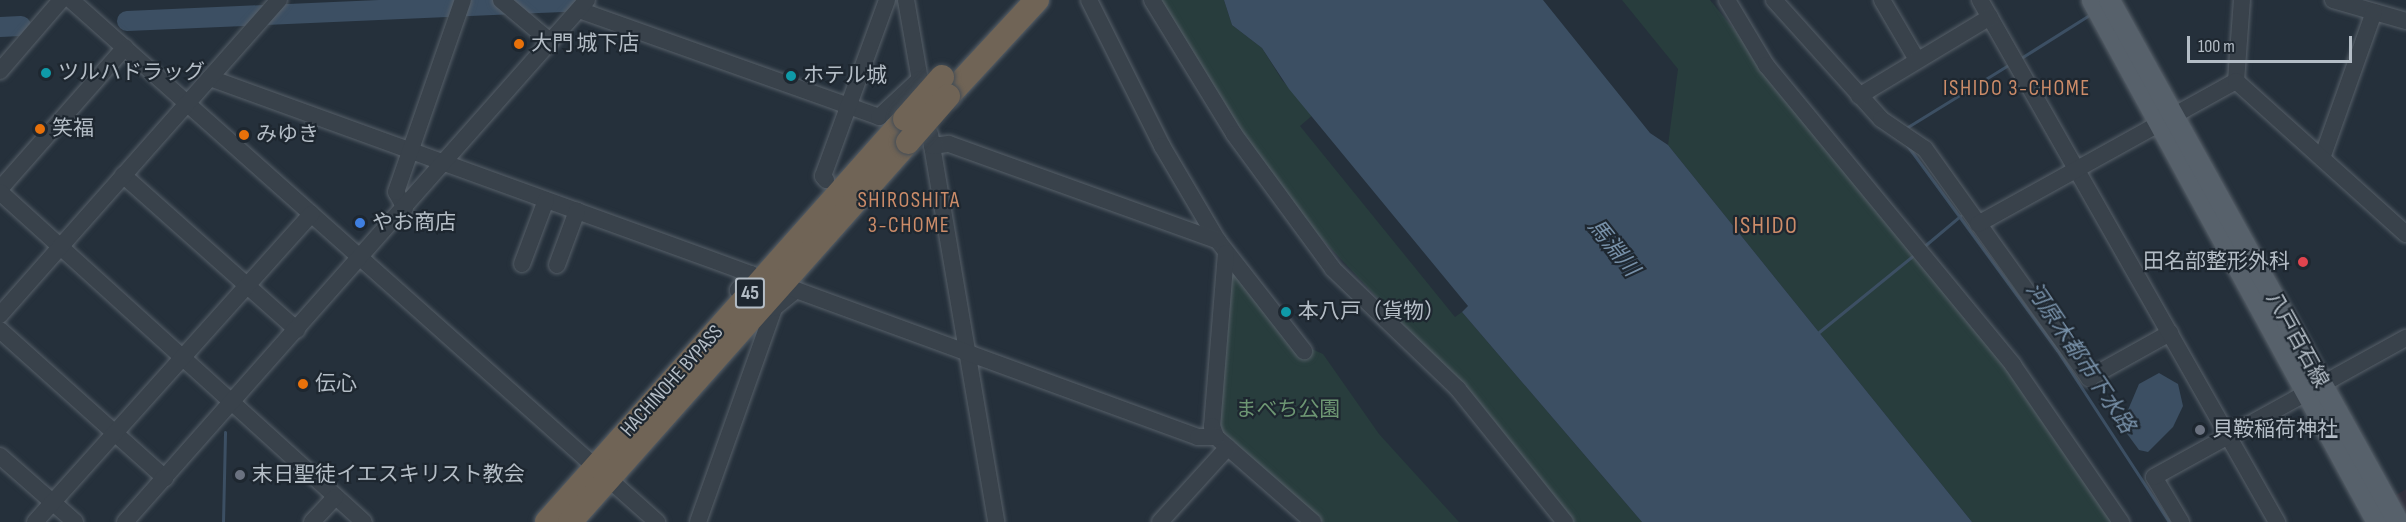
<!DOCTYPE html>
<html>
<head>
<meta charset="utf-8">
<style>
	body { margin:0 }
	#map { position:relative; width:2406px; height:522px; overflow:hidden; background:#25303b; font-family:"Sofia Sans Condensed","Noto Sans JP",sans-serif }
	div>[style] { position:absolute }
	.medical>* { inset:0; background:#31303c }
	.green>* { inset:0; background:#283d3d }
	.water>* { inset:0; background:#3c4f63 }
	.stream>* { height:3px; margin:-1.5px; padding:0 1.5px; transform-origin:1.5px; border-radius:1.5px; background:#3c4f63 }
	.river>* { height:20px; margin:-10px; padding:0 10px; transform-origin:10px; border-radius:10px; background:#3c4f63 }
	.roads { filter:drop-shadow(0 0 2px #576069) drop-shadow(0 0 2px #576069) }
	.minor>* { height:16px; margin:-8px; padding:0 8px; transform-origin:8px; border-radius:8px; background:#39424b }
	.major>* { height:21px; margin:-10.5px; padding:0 10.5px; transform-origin:10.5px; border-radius:10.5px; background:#57616b }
	.highway>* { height:24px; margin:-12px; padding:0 12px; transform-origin:12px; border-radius:12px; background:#706456 }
	.bridges { filter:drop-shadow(0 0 2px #444d56) drop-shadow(0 0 2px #444d56) }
	.highway-bridge>* { height:24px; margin:-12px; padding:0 12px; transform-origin:12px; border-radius:12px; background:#706456 }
	.dots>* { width:16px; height:16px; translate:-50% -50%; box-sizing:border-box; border:3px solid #1e2730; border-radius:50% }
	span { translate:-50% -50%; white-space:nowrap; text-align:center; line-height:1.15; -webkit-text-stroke:4.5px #1e2730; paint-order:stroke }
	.shield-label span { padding:2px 4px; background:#1e2730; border:2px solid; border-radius:4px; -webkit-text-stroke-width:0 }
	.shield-label { font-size:20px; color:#b4bdc6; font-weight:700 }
	.poi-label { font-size:21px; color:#b4bdc6 }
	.left { translate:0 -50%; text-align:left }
	.right { translate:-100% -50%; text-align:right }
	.street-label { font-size:21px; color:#b4bdc6 }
	.park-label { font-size:21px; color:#6d9673 }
	.neighbourhood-label { font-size:22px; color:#cc8c69; letter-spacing:1.5px }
	.water-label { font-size:22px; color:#7790a8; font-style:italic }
	.quarter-label { font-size:24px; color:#cc8c69; letter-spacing:1.5px }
	.scale { position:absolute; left:2187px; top:36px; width:165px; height:27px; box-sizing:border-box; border:3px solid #b4bdc6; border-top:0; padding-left:8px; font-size:18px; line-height:21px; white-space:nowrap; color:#b4bdc6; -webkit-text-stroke:4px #1e2730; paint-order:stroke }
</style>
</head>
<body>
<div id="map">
	<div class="medical">
		<div style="clip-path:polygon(2406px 489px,2406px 517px,2394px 496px)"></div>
	</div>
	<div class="green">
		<div style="clip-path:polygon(1157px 0,1224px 0,1232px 25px,1262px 48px,1282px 80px,1314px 114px,1300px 126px,1455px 317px,1462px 312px,1642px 522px,1571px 522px,1401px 323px,1294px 209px,1237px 132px)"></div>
		<div style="clip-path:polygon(1622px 0,1710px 0,2006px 362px,2114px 522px,1972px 522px,1668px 145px,1678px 69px)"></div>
		<div style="clip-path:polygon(1237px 272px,1305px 346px,1323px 354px,1379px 434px,1459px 522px,1323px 522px,1224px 435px,1220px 423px,1228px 274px)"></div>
	</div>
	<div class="water">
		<div style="clip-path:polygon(1224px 0,1543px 0,1650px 133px,1668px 145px,1972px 522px,1642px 522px,1462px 312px,1468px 306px,1289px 89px,1262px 48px,1232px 25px)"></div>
		<div style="clip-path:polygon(2159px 373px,2178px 384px,2183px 406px,2173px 427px,2148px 452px,2139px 450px,2125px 431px,2125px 417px,2139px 384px)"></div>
	</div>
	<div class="stream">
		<div style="left:2021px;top:58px;width:83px;rotate:-32.2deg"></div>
		<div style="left:1906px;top:128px;width:122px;rotate:-31.6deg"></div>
		<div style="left:1904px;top:141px;width:259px;rotate:53.8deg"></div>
		<div style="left:2057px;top:350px;width:205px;rotate:56.9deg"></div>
		<div style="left:1922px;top:248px;width:50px;rotate:-40.1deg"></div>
		<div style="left:1819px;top:332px;width:124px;rotate:-39.1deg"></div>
		<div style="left:223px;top:522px;width:90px;rotate:-88.7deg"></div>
	</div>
	<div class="river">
		<div style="left:127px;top:21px;width:443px;rotate:-2.5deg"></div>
		<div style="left:0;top:27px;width:21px;rotate:-3deg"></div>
	</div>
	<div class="roads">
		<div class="minor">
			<div style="left:71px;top:0;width:785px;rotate:41.69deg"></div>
			<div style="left:501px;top:0;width:65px;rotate:40deg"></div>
			<div style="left:906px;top:0;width:87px;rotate:80.1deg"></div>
			<div style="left:1089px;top:0;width:163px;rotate:63.4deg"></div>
			<div style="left:1162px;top:146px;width:110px;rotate:59.5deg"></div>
			<div style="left:1218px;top:241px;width:140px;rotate:52deg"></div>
			<div style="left:1152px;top:0;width:157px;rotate:58.5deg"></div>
			<div style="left:1234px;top:134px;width:167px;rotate:53.7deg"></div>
			<div style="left:1333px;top:269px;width:173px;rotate:43.8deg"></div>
			<div style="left:1458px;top:389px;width:171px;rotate:51.2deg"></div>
			<div style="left:1727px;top:0;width:76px;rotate:59deg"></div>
			<div style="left:1766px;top:65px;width:389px;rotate:50.5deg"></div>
			<div style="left:2013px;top:365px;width:191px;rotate:55.5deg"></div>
			<div style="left:1774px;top:0;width:160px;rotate:48deg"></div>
			<div style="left:1881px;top:119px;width:53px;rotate:34.3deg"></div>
			<div style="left:1925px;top:149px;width:282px;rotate:54.4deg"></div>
			<div style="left:2089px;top:378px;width:93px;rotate:-29.1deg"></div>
			<div style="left:1882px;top:0;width:69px;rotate:59.7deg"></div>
			<div style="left:1980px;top:0;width:601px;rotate:60.36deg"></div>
			<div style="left:2333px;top:0;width:76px;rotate:16deg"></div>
			<div style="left:579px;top:10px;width:319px;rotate:19.6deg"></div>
			<div style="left:879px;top:117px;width:56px;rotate:-42.8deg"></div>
			<div style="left:0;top:71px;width:94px;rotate:-49.3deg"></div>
			<div style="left:210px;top:78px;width:575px;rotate:19.92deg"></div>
			<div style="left:751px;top:274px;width:21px;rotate:129deg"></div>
			<div style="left:2236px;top:81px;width:81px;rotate:-85.8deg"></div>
			<div style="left:1859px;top:96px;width:153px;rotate:-31.1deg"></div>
			<div style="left:930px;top:134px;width:394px;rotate:80.3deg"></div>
			<div style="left:932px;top:146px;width:17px;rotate:-7deg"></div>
			<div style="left:949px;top:144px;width:286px;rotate:19.8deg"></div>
			<div style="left:2322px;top:158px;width:155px;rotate:-70.4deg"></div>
			<div style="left:123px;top:175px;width:233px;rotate:41.7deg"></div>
			<div style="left:826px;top:180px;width:5px;rotate:-127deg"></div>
			<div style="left:823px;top:176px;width:187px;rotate:-70deg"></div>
			<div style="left:0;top:189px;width:189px;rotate:-48.6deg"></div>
			<div style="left:0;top:192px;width:491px;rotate:42.2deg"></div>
			<div style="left:405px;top:208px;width:18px;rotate:-119deg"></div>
			<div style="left:396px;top:192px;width:203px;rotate:-70.8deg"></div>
			<div style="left:1978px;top:224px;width:295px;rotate:-29deg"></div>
			<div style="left:2236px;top:81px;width:229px;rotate:42deg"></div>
			<div style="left:1226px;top:253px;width:174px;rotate:94.6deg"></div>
			<div style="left:1212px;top:426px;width:12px;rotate:70deg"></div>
			<div style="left:1216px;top:437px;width:129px;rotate:41.2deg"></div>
			<div style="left:522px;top:264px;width:68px;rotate:-69.4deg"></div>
			<div style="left:557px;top:265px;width:58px;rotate:-69.7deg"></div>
			<div style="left:0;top:315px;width:421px;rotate:-48.5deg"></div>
			<div style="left:0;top:330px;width:222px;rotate:41.9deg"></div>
			<div style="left:0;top:456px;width:100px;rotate:41.3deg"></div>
			<div style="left:35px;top:522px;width:414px;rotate:-48.1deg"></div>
			<div style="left:125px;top:522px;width:697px;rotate:-48.49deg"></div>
			<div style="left:312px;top:522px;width:34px;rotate:-47deg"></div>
			<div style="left:698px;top:522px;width:227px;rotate:-70.4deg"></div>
			<div style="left:774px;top:308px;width:28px;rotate:-39deg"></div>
			<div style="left:796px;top:290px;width:428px;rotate:20.1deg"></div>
			<div style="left:1198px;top:437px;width:18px"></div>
			<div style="left:1160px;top:522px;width:101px;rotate:-47.8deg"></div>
			<div style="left:2181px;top:522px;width:52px;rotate:-121deg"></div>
			<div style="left:2154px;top:477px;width:288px;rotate:-28.9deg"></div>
		</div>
		<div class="major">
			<div style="left:2092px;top:0;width:595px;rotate:61.37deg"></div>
			<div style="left:2109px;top:0;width:597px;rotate:61.03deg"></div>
		</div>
		<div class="highway">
			<div style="left:948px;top:96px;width:131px;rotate:-47.2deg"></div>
			<div style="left:547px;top:522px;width:539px;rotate:-48.38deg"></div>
			<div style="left:570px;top:522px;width:509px;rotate:-48.35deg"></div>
		</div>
	</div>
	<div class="bridges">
		<div class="highway-bridge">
			<div style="left:905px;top:119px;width:56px;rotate:-48.6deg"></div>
			<div style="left:908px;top:142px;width:61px;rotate:-49deg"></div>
		</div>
	</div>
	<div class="dots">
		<div style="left:519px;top:44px;background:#e8710a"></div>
		<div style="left:46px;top:73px;background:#0f9aa8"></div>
		<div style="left:791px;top:76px;background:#0f9aa8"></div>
		<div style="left:40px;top:129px;background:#e8710a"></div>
		<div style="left:244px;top:135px;background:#e8710a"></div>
		<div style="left:360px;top:223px;background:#3f7fe0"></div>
		<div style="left:2303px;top:262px;background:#e0444e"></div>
		<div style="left:1286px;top:312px;background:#0f9aa8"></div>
		<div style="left:303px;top:384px;background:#e8710a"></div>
		<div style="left:2200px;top:430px;background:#6b7280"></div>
		<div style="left:240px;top:475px;background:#6b7280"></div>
	</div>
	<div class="shield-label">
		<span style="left:750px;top:293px">45</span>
	</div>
	<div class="poi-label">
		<span class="left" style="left:531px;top:44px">大門 城下店</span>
		<span class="left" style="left:58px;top:73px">ツルハドラッグ</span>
		<span class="left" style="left:803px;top:76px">ホテル城</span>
		<span class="left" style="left:52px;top:129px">笑福</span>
		<span class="left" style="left:256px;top:135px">みゆき</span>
		<span class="left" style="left:372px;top:223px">やお商店</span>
		<span class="right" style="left:2290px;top:262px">田名部整形外科</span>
		<span class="left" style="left:1298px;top:312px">本八戸（貨物）</span>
		<span class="left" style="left:315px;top:384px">伝心</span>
		<span class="left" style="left:2212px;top:430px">貝鞍稲荷神社</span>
		<span class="left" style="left:252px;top:475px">末日聖徒イエスキリスト教会</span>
	</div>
	<div class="street-label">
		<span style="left:2297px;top:340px;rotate:61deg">八戸百石線</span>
		<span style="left:672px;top:381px;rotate:-48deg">HACHINOHE BYPASS</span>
	</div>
	<div class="park-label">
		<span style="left:1288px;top:410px">まべち公園</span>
	</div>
	<div class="neighbourhood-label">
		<span style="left:2017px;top:89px">ISHIDO 3-CHOME</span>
		<span style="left:909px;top:213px">SHIROSHITA<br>3-CHOME</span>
	</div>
	<div class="water-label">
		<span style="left:1613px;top:248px;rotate:51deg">馬淵川</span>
		<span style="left:2080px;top:358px;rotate:56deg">河原木都市下水路</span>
	</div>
	<div class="quarter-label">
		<span style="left:1766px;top:226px">ISHIDO</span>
	</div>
	<div class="scale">100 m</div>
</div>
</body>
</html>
